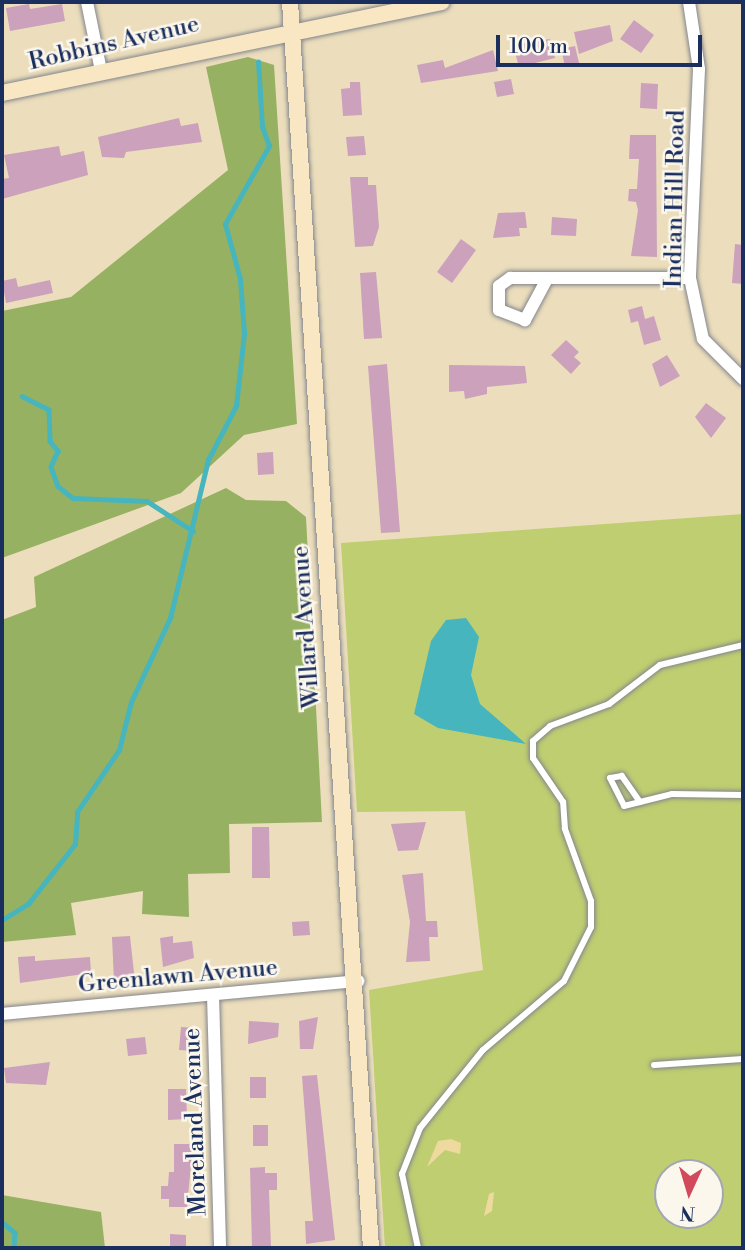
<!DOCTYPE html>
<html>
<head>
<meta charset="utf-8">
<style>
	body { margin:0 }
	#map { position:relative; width:745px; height:1250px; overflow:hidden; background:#ecdebc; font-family:"Libre Bodoni",serif }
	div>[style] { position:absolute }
	.green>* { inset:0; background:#bfce70 }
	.forest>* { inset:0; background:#97b162 }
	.sand>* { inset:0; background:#eeda9e }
	.water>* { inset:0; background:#46b5be }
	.stream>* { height:4.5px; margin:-2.25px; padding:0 2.25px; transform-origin:2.25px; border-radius:2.25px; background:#46b5be }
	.building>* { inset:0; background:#cba1bc }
	.roads { filter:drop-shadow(0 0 2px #84868d) drop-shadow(0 0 2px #84868d) }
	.lane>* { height:6px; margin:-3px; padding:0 3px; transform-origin:3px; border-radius:3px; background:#fff }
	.street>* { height:12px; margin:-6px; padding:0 6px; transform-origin:6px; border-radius:6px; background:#fff }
	.secondary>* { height:16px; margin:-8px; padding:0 8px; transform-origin:8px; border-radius:8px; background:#f9e7c3 }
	span { translate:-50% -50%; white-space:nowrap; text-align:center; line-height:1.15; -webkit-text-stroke:5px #fbf7ec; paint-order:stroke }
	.street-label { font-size:24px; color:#1b2f5e }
	.frame { position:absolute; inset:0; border:4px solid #1b2f5e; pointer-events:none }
	.north { position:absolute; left:654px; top:1159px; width:70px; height:70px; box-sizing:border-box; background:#fbf7ec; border:2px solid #a1a7b3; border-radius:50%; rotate:184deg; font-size:19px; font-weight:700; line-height:28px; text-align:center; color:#1b2f5e }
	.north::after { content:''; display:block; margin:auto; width:24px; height:32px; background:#d1495b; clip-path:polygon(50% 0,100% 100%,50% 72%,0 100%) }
	.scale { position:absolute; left:496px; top:35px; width:206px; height:32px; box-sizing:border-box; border:4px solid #1b2f5e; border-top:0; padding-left:9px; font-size:21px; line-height:24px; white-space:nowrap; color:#1b2f5e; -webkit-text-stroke:5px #fbf7ec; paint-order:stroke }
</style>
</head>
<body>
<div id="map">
	<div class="green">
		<div style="clip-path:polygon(evenodd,743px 514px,743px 1248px,385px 1248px,369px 990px,483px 970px,465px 811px,357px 812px,341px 543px,743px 514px,668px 1173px,710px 1173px,710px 1215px,668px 1215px,668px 1173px)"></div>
	</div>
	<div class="forest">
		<div style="clip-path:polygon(248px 57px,274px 65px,297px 424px,244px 435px,181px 493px,2px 558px,2px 311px,71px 297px,228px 170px,206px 67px)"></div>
		<div style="clip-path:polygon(226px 488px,246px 500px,286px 501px,306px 517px,322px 822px,229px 824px,230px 873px,188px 874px,189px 917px,142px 914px,143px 891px,71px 903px,76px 935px,2px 942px,2px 620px,36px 607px,34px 577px)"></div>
		<div style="clip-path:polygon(2px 1195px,101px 1212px,105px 1248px,2px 1248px)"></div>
	</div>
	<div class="sand">
		<div style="clip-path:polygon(451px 1139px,461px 1143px,460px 1154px,445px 1150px,427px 1167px,438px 1141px)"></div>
		<div style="clip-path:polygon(494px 1192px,492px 1211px,484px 1216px,489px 1194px)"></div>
	</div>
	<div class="water">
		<div style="clip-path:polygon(466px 618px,479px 637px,471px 675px,480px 704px,526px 744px,438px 728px,414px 714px,431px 641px,446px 620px)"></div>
	</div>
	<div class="stream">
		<div style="left:22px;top:396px;width:30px;rotate:27deg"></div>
		<div style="left:49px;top:410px;width:31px;rotate:88deg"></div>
		<div style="left:50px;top:441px;width:13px;rotate:51deg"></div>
		<div style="left:58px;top:451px;width:17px;rotate:114deg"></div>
		<div style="left:51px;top:467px;width:20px;rotate:70deg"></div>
		<div style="left:58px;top:486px;width:19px;rotate:39deg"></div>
		<div style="left:73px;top:498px;width:74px;rotate:2.3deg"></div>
		<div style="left:147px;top:501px;width:55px;rotate:33.1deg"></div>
		<div style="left:2px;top:920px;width:31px;rotate:-32deg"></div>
		<div style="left:28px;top:904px;width:76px;rotate:-51.9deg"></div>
		<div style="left:75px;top:844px;width:32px;rotate:-86deg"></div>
		<div style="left:77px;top:812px;width:75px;rotate:-55.9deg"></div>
		<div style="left:119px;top:750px;width:49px;rotate:-76deg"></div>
		<div style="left:131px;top:702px;width:93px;rotate:-65.1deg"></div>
		<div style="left:170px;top:618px;width:163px;rotate:-76.5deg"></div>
		<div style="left:208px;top:460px;width:61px;rotate:-62.6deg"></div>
		<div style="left:236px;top:406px;width:72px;rotate:-83.7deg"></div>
		<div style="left:244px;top:334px;width:55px;rotate:-94.2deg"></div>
		<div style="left:240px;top:279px;width:57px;rotate:-105.3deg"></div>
		<div style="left:225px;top:224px;width:90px;rotate:-60.6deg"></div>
		<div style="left:269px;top:146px;width:20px;rotate:-110deg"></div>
		<div style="left:262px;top:127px;width:65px;rotate:-93.5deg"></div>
		<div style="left:2px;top:1222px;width:17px;rotate:40deg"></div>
		<div style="left:15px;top:1233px;width:15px;rotate:94deg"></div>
	</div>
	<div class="building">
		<div style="clip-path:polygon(29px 4px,30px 9px,62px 4px,65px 21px,10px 31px,6px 8px)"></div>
		<div style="clip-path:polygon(634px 20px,654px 35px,641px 53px,620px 39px)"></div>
		<div style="clip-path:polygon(610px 25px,613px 41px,579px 54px,574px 32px)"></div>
		<div style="clip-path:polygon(550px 39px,555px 58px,519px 67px,513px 45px)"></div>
		<div style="clip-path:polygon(575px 46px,579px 63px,565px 66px,561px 49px)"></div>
		<div style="clip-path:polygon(493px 50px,498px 71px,421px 83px,417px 65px,443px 60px,445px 68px)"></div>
		<div style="clip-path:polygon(511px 79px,514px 94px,497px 97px,494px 82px)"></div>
		<div style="clip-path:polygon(350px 82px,360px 82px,362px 115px,343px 116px,341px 89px,350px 88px)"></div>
		<div style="clip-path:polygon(641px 83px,658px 84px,657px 109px,640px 108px)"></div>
		<div style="clip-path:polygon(179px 118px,181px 126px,198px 123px,202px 142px,126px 152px,124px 158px,102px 157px,98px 137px)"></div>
		<div style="clip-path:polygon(630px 135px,656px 135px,657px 257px,631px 256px,638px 210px,636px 202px,628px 201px,629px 189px,637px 189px,639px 159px,629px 159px)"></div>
		<div style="clip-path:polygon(364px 136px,366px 155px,348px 156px,346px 137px)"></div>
		<div style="clip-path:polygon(59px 146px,61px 156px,84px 151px,88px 175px,2px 199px,2px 179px,9px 178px,4px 155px)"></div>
		<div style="clip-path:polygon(350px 177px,368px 177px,368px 185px,376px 185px,379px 227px,373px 246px,355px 247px)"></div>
		<div style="clip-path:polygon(525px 212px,527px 228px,519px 228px,520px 236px,493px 238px,498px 213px)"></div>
		<div style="clip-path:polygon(552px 217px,577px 219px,576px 236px,551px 235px)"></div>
		<div style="clip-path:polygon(461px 239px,476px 250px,452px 283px,437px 272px)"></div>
		<div style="clip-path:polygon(735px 244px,743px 245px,743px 284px,732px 283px)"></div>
		<div style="clip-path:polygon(376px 272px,382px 338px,364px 339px,360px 273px)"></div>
		<div style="clip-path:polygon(16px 278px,18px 287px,50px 280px,53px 293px,6px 303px,2px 281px)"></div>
		<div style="clip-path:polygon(642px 306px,645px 319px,654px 316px,661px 340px,644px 345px,638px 321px,631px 323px,628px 310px)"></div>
		<div style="clip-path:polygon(566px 340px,579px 352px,574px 357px,581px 363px,571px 374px,551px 355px)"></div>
		<div style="clip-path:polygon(667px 355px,680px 376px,660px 387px,652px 364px)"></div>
		<div style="clip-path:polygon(387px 364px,400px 532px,381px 533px,368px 366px)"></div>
		<div style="clip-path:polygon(449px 365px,525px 366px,527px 383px,487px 387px,487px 394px,465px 399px,464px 391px,449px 392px)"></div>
		<div style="clip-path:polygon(706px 403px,726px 418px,711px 438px,695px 417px)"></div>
		<div style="clip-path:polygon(273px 452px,274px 474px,258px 475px,257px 453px)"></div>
		<div style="clip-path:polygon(426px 822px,418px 850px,398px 851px,391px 824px)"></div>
		<div style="clip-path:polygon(252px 827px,269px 827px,270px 878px,252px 878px)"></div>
		<div style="clip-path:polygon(423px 873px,426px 921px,437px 921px,438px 937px,429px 937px,430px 961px,406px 962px,410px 922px,402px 875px)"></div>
		<div style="clip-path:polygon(309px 921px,310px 935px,293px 936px,292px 922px)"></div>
		<div style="clip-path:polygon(130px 936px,135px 982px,114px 982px,112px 937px)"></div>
		<div style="clip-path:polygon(173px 936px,173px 943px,192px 941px,194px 958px,163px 967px,160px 938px)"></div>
		<div style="clip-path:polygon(35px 956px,35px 961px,90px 957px,91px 973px,20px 983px,18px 957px)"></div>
		<div style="clip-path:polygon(318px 1017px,313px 1049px,300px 1049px,299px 1021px)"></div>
		<div style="clip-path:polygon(249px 1021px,279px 1023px,278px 1037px,248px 1044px)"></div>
		<div style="clip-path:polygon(181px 1027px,197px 1028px,196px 1051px,179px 1050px)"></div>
		<div style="clip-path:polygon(145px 1037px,147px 1054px,128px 1056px,126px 1039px)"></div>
		<div style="clip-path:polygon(50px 1062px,46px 1085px,6px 1083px,4px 1068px)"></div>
		<div style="clip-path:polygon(317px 1075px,335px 1240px,306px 1244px,305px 1221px,313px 1221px,302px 1076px)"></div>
		<div style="clip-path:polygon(250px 1077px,266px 1077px,266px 1098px,250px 1098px)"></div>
		<div style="clip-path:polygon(168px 1089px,186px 1089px,187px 1119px,168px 1120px)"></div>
		<div style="clip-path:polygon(253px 1125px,268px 1125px,268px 1146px,253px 1146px)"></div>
		<div style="clip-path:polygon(174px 1144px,193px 1144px,187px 1207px,169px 1207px,169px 1199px,161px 1199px,161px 1186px,168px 1186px,169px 1172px,174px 1172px)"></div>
		<div style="clip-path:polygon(265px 1167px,265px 1173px,277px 1173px,277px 1190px,269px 1190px,271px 1248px,252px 1248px,250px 1168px)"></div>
		<div style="clip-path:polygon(170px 1234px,186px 1235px,186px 1248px,170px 1248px)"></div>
	</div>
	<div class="roads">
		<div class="lane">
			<div style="left:640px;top:802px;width:32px;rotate:-125deg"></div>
			<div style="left:622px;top:776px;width:12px;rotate:171deg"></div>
			<div style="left:610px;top:778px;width:31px;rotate:63deg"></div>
			<div style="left:624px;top:806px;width:49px;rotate:-14deg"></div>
			<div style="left:672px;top:794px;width:71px;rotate:0.8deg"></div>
			<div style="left:654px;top:1065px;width:89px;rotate:-3.9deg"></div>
			<div style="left:418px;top:1248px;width:76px;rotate:-102.2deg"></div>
			<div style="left:402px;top:1174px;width:49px;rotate:-68.6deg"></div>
			<div style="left:420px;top:1128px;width:100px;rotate:-51.1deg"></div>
			<div style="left:483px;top:1050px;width:106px;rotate:-40.4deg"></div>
			<div style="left:564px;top:981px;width:60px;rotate:-63.4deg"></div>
			<div style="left:591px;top:927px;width:26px;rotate:-90deg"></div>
			<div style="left:591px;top:901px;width:77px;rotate:-109.9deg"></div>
			<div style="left:565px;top:829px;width:27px;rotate:-94deg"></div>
			<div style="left:563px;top:802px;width:53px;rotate:-124.3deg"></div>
			<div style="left:533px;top:758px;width:17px;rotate:-90deg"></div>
			<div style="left:533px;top:741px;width:23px;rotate:-41deg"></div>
			<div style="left:550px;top:726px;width:63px;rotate:-20.4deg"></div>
			<div style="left:609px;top:704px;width:64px;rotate:-37.4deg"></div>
			<div style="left:660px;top:665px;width:85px;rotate:-13.5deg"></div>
		</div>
		<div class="street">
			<div style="left:87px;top:2px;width:70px;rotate:78.5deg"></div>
			<div style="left:689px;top:2px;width:68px;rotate:81.5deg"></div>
			<div style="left:699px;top:69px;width:209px;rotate:92.5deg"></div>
			<div style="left:690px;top:278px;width:62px;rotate:78deg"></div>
			<div style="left:703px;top:339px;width:57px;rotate:45deg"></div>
			<div style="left:547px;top:279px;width:47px;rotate:118.2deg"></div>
			<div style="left:525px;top:320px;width:28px;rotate:-159deg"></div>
			<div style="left:499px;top:310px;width:24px;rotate:-90deg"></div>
			<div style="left:499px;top:286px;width:14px;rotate:-36deg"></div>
			<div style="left:510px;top:278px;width:180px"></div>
			<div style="left:213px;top:995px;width:253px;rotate:88.4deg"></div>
			<div style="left:2px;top:1014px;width:358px;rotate:-5.3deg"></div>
		</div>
		<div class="secondary">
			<div style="left:290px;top:2px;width:1249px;rotate:86.28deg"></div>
			<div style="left:2px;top:93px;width:449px;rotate:-11.7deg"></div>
		</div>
	</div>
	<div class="street-label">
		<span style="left:114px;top:44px;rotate:-13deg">Robbins Avenue</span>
		<span style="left:676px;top:199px;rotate:-89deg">Indian Hill Road</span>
		<span style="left:307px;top:627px;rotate:-94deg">Willard Avenue</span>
		<span style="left:178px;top:977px;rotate:-5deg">Greenlawn Avenue</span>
		<span style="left:196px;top:1122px;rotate:-92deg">Moreland Avenue</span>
	</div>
	<div class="frame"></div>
	<div class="north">N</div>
	<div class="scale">100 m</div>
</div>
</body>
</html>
